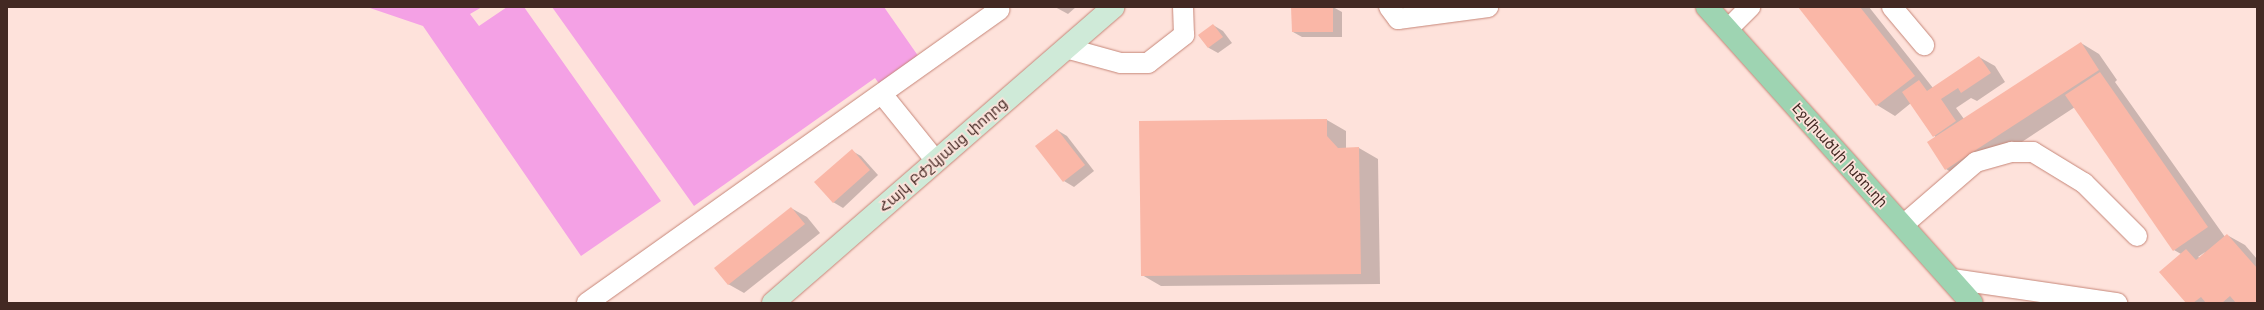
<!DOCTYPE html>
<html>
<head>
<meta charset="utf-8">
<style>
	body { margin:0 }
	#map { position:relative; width:2264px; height:310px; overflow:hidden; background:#fee2db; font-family:"DejaVu Sans","Noto Sans Armenian",sans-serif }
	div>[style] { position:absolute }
	.water>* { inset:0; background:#f4a1e5 }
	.shadow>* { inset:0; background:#0003 }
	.building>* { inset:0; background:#fab7a7 }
	.roads { filter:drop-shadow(0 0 1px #c68678) drop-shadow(0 0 1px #c68678) }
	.lane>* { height:20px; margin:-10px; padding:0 10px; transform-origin:10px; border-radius:10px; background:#fff }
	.secondary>* { height:22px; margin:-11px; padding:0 11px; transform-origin:11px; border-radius:11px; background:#cfead8 }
	.primary>* { height:22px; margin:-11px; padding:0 11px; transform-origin:11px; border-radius:11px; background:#9ed4b2 }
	span { translate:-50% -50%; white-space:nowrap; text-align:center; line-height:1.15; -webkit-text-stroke:3.5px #fee2db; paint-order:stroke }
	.street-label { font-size:14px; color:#432923 }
	.frame { position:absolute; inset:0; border:8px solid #432923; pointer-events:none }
</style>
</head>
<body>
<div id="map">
	<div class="water">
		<div style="clip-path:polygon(367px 7px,482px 7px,470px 14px,479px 26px,507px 7px,524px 7px,661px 201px,581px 256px,423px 26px)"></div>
		<div style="clip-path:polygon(552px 7px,884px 7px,921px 60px,882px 88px,875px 78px,694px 206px)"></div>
	</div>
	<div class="shadow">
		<div style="clip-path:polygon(1055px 7px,1076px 7px,1068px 14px)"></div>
		<div style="clip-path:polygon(1292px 7px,1333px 7px,1342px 12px,1342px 37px,1302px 37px,1293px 32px)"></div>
		<div style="clip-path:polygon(evenodd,1799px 7px,1869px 7px,1933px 88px,1979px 57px,1995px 66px,2005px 82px,1977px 101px,1971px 98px,1956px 108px,1964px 119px,2081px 43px,2099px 54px,2117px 80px,2115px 82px,2225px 237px,2227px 235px,2245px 245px,2257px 259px,2257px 303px,2187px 303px,2181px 254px,2174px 250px,2075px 107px,1964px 180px,1946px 169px,1936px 138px,1911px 103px,1895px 116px,1877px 105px,1799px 7px,2205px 252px,2200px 258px,2198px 257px,2205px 252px)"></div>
		<div style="clip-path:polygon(1213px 25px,1223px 31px,1232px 43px,1218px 53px,1209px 48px,1199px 36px)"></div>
		<div style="clip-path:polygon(1327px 120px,1346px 131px,1346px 148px,1359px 148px,1378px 159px,1380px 284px,1161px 286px,1142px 275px)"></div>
		<div style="clip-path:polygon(1057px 130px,1067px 136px,1094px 171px,1074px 187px,1064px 181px,1037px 147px)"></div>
		<div style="clip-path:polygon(852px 151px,861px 156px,878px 175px,843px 208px,833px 202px)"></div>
		<div style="clip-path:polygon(791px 208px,807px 217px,820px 233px,744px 293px,728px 284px)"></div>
	</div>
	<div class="building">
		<div style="clip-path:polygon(1291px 7px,1333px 7px,1333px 32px,1292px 32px)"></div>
		<div style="clip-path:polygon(1798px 7px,1860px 7px,1915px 76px,1876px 106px)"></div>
		<div style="clip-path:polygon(1213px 24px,1223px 37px,1208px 48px,1198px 35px)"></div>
		<div style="clip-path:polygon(2081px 42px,2099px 70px,1945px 170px,1927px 142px)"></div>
		<div style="clip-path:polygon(1979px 56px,1991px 73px,1961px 93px,1958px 88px,1941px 99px,1956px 121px,1933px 137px,1902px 92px,1919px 80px,1927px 91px)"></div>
		<div style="clip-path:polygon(2100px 72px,2208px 227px,2173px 251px,2065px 95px)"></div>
		<div style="clip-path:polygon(1327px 119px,1327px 136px,1338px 148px,1359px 147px,1361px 274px,1141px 276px,1139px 121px)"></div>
		<div style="clip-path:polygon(1057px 129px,1085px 165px,1063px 182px,1035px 146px)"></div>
		<div style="clip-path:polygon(852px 149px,870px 170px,833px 203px,814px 182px)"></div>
		<div style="clip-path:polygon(791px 207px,805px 224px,728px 285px,714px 268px)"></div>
		<div style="clip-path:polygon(2227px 234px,2257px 268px,2257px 303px,2236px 303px,2230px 296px,2222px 303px,2206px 303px,2201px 297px,2193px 303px,2186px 303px,2159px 272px,2186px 249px,2196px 260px)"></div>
	</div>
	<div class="roads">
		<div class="lane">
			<div style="left:1389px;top:7px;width:15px;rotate:53deg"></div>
			<div style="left:1398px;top:19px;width:91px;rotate:-7.6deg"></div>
			<div style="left:1892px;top:7px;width:50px;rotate:49.9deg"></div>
			<div style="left:1727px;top:30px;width:33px;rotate:-45deg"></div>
			<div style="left:1066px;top:48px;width:57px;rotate:15.3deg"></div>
			<div style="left:1121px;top:63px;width:27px"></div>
			<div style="left:1148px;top:63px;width:46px;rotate:-37.9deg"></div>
			<div style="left:1184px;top:35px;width:28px;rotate:-92deg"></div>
			<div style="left:882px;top:94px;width:86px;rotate:51.1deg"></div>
			<div style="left:1903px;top:225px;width:96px;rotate:-40.8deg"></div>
			<div style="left:1976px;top:162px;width:37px;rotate:-16deg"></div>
			<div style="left:2012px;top:152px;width:21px"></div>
			<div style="left:2033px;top:152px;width:60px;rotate:31.3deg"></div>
			<div style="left:2084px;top:183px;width:75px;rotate:45deg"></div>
			<div style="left:1952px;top:279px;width:167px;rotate:8.3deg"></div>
			<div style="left:587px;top:303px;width:506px;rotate:-35.42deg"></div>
		</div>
		<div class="secondary">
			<div style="left:773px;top:303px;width:451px;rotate:-41deg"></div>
		</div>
		<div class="primary">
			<div style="left:1707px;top:7px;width:397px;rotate:48.2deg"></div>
		</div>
	</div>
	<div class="street-label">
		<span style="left:943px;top:155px;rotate:-41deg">Հայկ Բժշկյանց փողոց</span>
		<span style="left:1840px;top:155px;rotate:48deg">Էջմիածնի խճուղի</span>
	</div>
	<div class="frame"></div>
</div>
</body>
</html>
